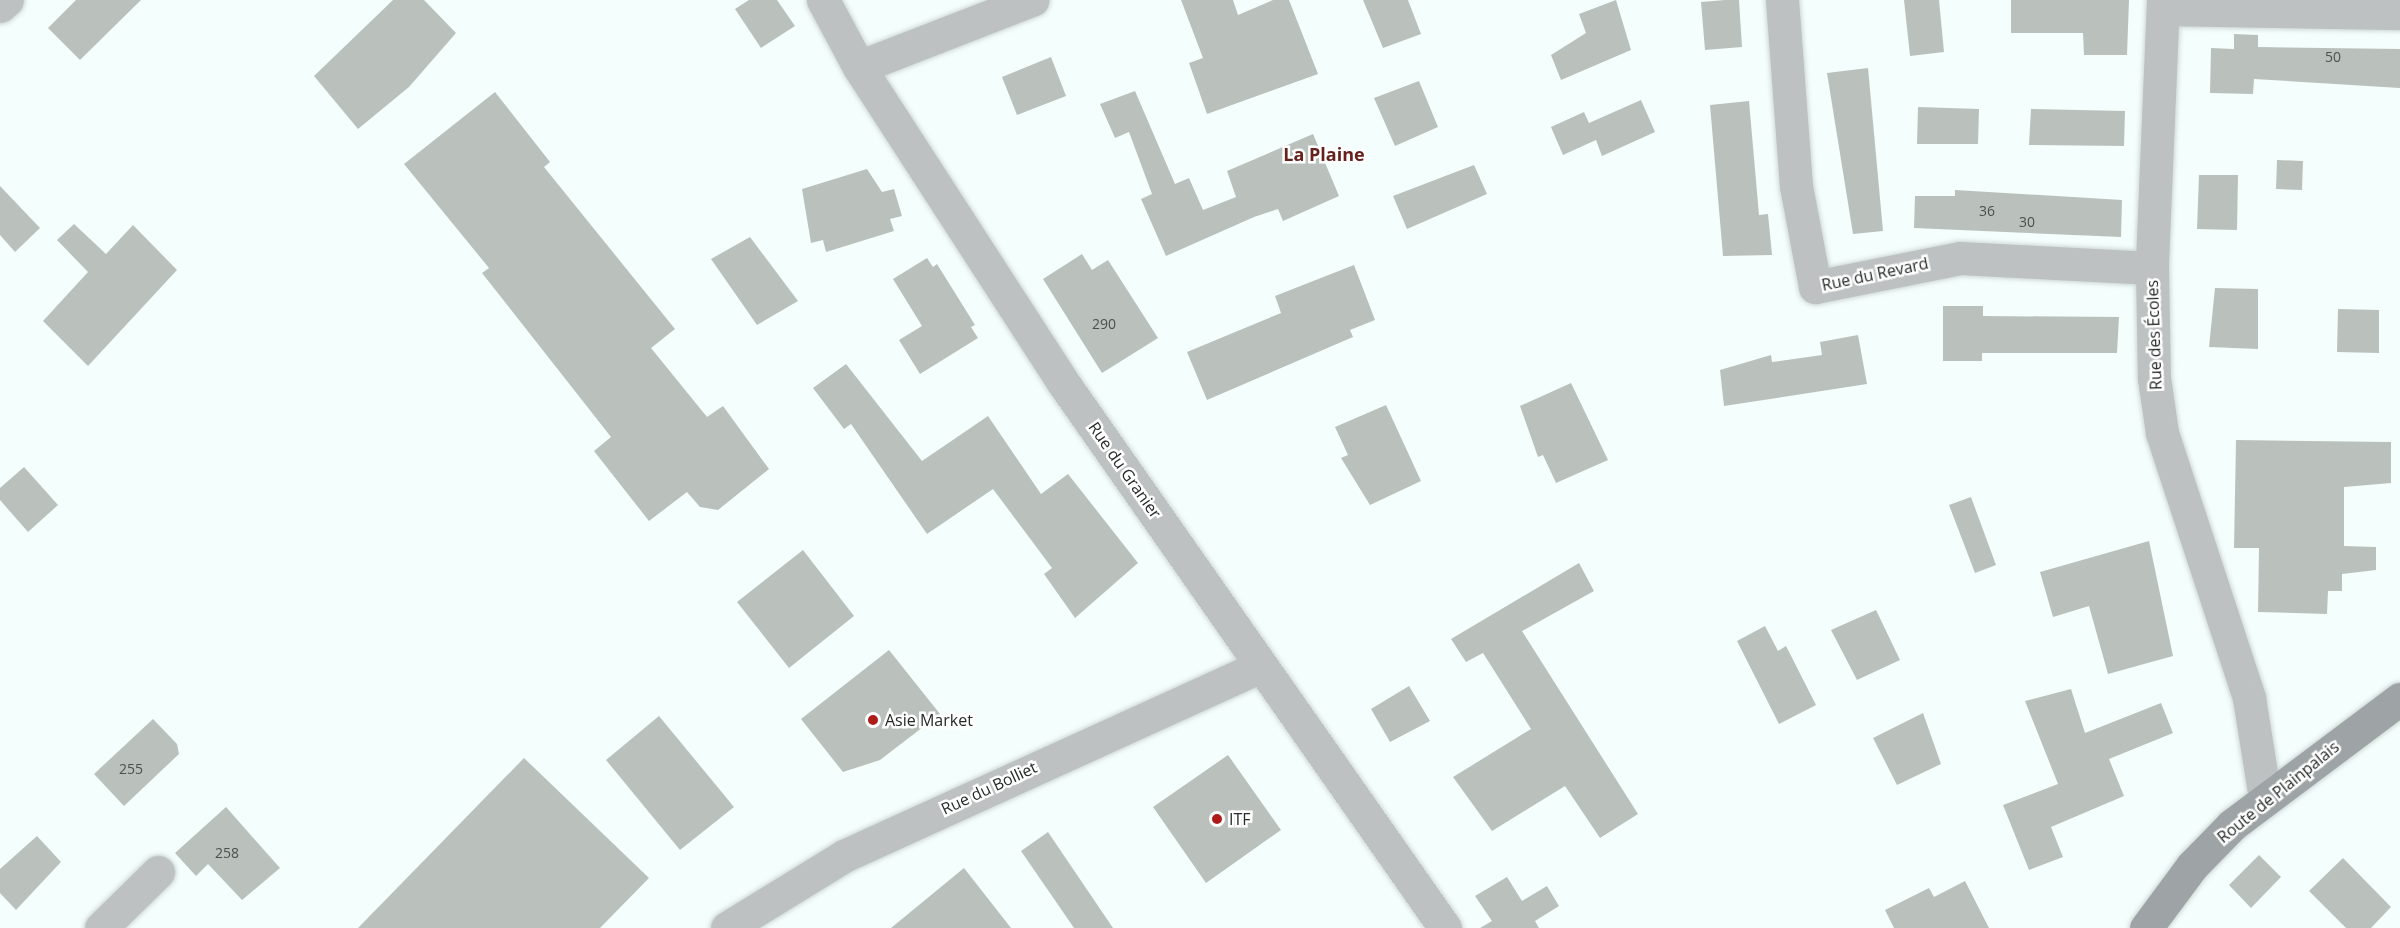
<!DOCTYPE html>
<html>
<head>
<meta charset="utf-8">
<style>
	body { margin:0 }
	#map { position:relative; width:2400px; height:928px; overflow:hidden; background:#f4fefc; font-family:"Open Sans",sans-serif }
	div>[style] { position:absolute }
	.building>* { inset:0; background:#bac1bc }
	.roads { filter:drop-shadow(0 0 2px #cfd8d6) drop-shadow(0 0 2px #cfd8d6) }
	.minor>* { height:33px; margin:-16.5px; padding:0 16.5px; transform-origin:16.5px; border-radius:16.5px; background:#bdc1c2 }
	.tertiary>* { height:33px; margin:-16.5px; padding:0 16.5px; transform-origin:16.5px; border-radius:16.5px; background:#bdc1c2 }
	.secondary>* { height:33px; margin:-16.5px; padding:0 16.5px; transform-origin:16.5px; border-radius:16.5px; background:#9ea4a5 }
	.dots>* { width:16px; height:16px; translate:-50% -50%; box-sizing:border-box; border:3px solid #fff; border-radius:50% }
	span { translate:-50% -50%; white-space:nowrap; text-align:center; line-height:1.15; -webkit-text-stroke:5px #fff; paint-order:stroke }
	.number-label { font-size:14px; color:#4b504e }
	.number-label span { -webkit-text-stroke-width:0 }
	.street-label { font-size:16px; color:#262a29 }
	.poi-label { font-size:16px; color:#262a29 }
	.left { translate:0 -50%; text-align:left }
	.neighbourhood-label { font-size:18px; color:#66211c; font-weight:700 }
</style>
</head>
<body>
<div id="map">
	<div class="building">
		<div style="clip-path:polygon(76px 0,141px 0,80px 60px,48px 28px)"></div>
		<div style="clip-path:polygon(393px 0,424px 0,456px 33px,409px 87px,358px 129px,314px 76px)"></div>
		<div style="clip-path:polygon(749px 0,777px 0,795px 26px,761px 48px,735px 9px)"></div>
		<div style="clip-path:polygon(1181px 0,1233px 0,1238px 15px,1273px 0,1289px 0,1318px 74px,1207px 114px,1189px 63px,1203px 58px)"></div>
		<div style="clip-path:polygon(1363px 0,1408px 0,1421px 34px,1383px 48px)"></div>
		<div style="clip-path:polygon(1616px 0,1631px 50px,1561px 80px,1551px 55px,1586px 33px,1579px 14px)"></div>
		<div style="clip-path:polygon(1725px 0,1739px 0,1742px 47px,1705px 50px,1701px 2px)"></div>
		<div style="clip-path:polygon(1904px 0,1939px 0,1944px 52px,1910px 56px)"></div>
		<div style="clip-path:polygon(2011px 0,2129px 0,2127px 55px,2084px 55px,2083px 33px,2011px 33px)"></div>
		<div style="clip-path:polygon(2234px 34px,2258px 35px,2258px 47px,2400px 49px,2400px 88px,2254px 79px,2253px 94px,2210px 93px,2211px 48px,2234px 49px)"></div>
		<div style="clip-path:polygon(1051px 57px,1066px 96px,1017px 115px,1002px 77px)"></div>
		<div style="clip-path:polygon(1868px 68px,1883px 231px,1853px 234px,1827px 73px)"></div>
		<div style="clip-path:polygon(1419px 81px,1438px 127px,1395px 146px,1374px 98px)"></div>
		<div style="clip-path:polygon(1135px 91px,1175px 184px,1189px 178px,1203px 210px,1236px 197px,1227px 171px,1313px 134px,1339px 196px,1283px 221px,1278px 209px,1254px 217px,1166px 256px,1141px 199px,1152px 194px,1129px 132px,1115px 138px,1100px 104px)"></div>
		<div style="clip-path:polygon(495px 92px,550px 162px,544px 167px,675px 329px,651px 348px,707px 417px,723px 406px,769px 469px,718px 510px,700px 507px,687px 492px,649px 521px,594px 451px,611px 437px,482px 273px,489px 268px,404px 164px)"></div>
		<div style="clip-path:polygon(1641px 100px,1655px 132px,1602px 156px,1596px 140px,1563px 155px,1551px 127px,1584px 112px,1589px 123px)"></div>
		<div style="clip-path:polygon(1749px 101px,1759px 215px,1768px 214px,1772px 255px,1723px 256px,1710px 105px)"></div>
		<div style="clip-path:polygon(1918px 107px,1979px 109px,1978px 144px,1917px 144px)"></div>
		<div style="clip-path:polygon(2031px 109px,2125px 111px,2124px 146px,2029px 145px)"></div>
		<div style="clip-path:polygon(2277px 160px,2303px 161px,2302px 190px,2276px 189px)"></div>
		<div style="clip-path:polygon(1474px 165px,1487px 194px,1407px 229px,1393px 196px)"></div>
		<div style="clip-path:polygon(867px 169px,882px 192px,894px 189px,902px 216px,890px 219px,894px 231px,826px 252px,823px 240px,811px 243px,802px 189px)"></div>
		<div style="clip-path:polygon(2199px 175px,2238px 175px,2237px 230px,2197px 229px)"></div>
		<div style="clip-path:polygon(0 186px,40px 228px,15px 252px,0 235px)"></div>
		<div style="clip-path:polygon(1955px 190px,2122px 200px,2121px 237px,1914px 228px,1915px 196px,1955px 196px)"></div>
		<div style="clip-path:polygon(74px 224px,106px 254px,133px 225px,177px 270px,88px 366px,43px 321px,88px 272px,57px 240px)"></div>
		<div style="clip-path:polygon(750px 237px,798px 301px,757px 325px,711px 259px)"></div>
		<div style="clip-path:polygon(1082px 254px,1092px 270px,1108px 260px,1158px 338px,1102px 373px,1043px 279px)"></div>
		<div style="clip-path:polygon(927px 258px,933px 267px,937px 264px,975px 325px,971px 327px,978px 338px,920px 374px,899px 340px,922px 326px,893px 279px)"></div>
		<div style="clip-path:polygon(1354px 265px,1375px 320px,1350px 330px,1353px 337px,1207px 400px,1187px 352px,1281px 313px,1275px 296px)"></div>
		<div style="clip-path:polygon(2215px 288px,2258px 289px,2258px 349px,2209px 347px)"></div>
		<div style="clip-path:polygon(1943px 306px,1983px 306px,1983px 316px,2119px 317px,2117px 353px,1982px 353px,1982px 361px,1943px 361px)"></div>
		<div style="clip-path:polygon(2338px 309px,2379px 310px,2379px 353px,2337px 352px)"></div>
		<div style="clip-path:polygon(1858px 335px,1867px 384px,1724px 406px,1720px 370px,1771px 355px,1772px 362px,1822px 355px,1820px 342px)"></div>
		<div style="clip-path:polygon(846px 364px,922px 461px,988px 416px,1041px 494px,1068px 474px,1138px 563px,1075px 618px,1044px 574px,1052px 568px,993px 489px,927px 534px,851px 424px,844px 429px,813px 388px)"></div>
		<div style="clip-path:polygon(1571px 383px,1608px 460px,1556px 483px,1543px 455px,1538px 457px,1520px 406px)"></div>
		<div style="clip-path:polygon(1386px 405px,1421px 481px,1370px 505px,1341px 458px,1348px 455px,1335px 427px)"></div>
		<div style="clip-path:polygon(2236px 440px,2391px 442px,2391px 483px,2344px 487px,2344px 546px,2376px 547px,2376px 570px,2342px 574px,2342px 591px,2328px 591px,2327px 614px,2258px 612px,2259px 548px,2234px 548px)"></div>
		<div style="clip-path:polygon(24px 467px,58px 505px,28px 532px,0 500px,0 488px)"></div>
		<div style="clip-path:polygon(1971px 497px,1996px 565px,1975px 573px,1949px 505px)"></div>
		<div style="clip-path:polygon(2149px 541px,2173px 656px,2108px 674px,2089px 606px,2053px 617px,2040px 572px)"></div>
		<div style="clip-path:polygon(803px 550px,854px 616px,789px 668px,737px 602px)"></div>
		<div style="clip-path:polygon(1579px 563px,1594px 591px,1522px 631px,1638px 814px,1600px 838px,1565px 786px,1492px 831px,1453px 777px,1531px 729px,1483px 653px,1466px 662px,1451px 639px)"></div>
		<div style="clip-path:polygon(1876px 610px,1900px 660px,1857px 680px,1831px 630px)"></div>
		<div style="clip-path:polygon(1765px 626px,1778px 651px,1786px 646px,1816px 705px,1779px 724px,1737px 641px)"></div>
		<div style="clip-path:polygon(889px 650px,940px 714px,880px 760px,843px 772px,801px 719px)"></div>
		<div style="clip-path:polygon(1409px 686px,1430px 721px,1390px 742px,1371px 709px)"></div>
		<div style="clip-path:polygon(2071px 689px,2085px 733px,2161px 703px,2173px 733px,2109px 759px,2124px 796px,2051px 827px,2063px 857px,2029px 870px,2003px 805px,2058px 784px,2025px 701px)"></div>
		<div style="clip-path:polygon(1923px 713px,1941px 764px,1897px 785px,1873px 738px)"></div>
		<div style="clip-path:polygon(659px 716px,734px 807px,680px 850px,606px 760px)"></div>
		<div style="clip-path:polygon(153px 719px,177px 744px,179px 754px,124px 806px,94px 774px)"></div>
		<div style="clip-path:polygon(1228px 755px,1281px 830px,1206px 883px,1153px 807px)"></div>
		<div style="clip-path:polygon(524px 758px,649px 878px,600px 928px,358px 928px)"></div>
		<div style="clip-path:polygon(226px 807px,280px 868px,242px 900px,208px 864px,196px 876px,175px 853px)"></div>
		<div style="clip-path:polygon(1048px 832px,1113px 928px,1074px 928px,1021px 851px)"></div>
		<div style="clip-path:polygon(37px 836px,61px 862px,16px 910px,0 893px,0 869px)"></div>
		<div style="clip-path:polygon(2259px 855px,2281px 877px,2251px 908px,2229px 885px)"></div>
		<div style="clip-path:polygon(2343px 858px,2391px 907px,2371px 928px,2346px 928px,2309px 891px)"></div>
		<div style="clip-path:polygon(964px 868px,1011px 928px,891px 928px)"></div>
		<div style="clip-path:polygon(1507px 877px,1522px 901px,1547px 886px,1559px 906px,1535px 921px,1539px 928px,1480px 928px,1492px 921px,1475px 896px)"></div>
		<div style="clip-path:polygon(1965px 881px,1989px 928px,1894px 928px,1885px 910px,1929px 888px,1934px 897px)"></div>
	</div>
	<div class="roads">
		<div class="minor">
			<div style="left:1782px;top:0;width:187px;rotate:85.7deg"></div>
			<div style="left:1796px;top:186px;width:103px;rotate:79.3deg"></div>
			<div style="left:1815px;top:287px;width:148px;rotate:-11.3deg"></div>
			<div style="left:1960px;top:258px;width:192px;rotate:3deg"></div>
			<div style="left:0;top:6px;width:9px;rotate:-41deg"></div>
			<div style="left:2163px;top:9px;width:237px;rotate:1deg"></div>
			<div style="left:859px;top:67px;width:186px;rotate:-21.2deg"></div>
			<div style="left:101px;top:928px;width:80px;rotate:-44.5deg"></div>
			<div style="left:727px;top:928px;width:137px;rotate:-31.6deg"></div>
			<div style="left:844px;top:856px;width:457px;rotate:-24.5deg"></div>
		</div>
		<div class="tertiary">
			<div style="left:823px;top:0;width:76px;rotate:61.8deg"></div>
			<div style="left:859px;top:67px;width:374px;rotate:57.1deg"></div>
			<div style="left:1062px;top:381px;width:668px;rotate:55deg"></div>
			<div style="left:2163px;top:0;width:268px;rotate:92.4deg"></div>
			<div style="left:2152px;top:268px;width:110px;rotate:89deg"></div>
			<div style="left:2154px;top:378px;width:56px;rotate:81.7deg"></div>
			<div style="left:2162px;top:433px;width:279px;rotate:71.8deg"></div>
			<div style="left:2249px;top:698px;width:101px;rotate:80.9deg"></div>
		</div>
		<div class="secondary">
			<div style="left:2146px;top:928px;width:77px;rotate:-53.4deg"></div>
			<div style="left:2192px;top:866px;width:57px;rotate:-45.7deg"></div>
			<div style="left:2232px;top:825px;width:210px;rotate:-36.9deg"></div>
		</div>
	</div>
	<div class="dots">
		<div style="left:873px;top:720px;background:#ad1c19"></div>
		<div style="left:1217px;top:819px;background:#ad1c19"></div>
	</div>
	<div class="number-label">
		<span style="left:2333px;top:57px">50</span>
		<span style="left:1987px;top:211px">36</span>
		<span style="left:2027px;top:222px">30</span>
		<span style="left:1104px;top:324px">290</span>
		<span style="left:131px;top:769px">255</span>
		<span style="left:227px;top:853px">258</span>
	</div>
	<div class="street-label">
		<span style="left:1875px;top:274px;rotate:-12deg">Rue du Revard</span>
		<span style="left:2154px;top:335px;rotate:-92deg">Rue des Écoles</span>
		<span style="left:1125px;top:470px;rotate:55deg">Rue du Granier</span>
		<span style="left:989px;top:788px;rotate:-25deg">Rue du Bolliet</span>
		<span style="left:2278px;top:792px;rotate:-39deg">Route de Plainpalais</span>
	</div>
	<div class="poi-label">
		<span class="left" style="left:885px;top:720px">Asie Market</span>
		<span class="left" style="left:1229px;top:819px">ITF</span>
	</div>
	<div class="neighbourhood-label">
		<span style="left:1324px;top:154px">La Plaine</span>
	</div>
</div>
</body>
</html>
